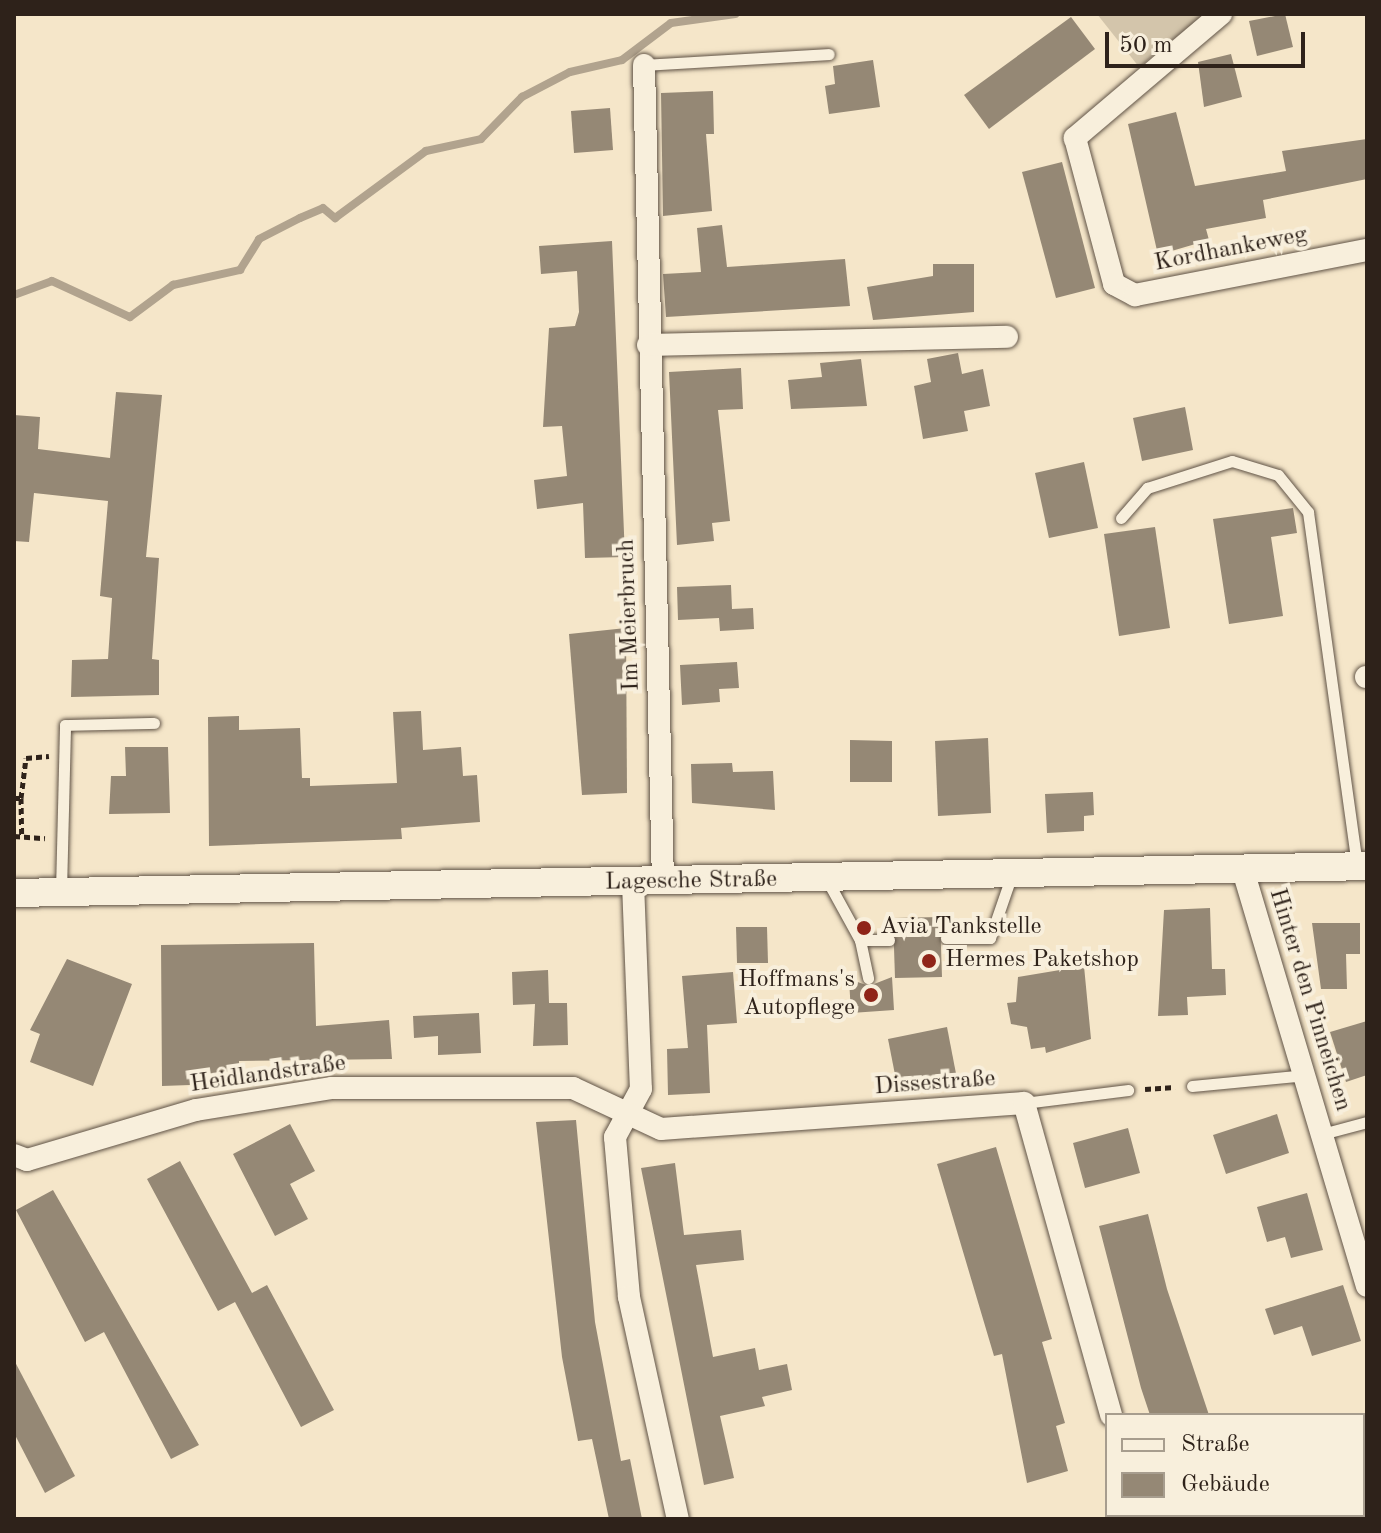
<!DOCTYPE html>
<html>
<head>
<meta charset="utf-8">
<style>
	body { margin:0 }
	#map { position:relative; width:1381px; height:1533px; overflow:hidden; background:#f5e6c9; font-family:"Old Standard TT",serif }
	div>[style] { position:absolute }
	.green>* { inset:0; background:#d3c5ab }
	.stream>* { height:8px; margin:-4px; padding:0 4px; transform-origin:4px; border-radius:4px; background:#b1a38e }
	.building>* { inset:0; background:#958875 }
	.path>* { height:5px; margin-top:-2.5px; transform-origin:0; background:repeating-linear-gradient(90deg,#2e221a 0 6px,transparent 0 10px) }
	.roads { filter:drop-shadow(0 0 2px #605346) drop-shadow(0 0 2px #605346) }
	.service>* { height:11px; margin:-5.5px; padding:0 5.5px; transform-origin:5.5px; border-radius:5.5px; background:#f8efdc }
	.minor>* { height:22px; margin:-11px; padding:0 11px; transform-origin:11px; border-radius:11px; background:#f8efdc }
	.tertiary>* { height:28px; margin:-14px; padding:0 14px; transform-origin:14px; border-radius:14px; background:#f8efdc }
	.dots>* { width:22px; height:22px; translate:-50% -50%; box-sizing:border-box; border:4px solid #f8efdc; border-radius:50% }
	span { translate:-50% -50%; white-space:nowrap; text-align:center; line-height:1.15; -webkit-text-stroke:8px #f8efdc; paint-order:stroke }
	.street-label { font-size:24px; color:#2e221a }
	.poi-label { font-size:24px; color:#2e221a }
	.left { translate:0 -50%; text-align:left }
	.right { translate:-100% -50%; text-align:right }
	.frame { position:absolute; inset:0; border:16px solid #2e221a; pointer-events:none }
	.legend { position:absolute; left:1105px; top:1413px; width:260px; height:104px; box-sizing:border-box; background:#f8efdc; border:2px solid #a79d8e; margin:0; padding:10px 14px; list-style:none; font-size:24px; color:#2e221a }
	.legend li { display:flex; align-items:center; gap:16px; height:40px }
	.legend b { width:40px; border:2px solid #a79d8e }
	.scale { position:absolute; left:1105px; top:32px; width:200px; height:36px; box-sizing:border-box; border:4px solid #2e221a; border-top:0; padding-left:10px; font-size:24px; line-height:28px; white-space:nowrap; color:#2e221a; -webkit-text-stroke:6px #f8efdc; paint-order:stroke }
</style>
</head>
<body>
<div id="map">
	<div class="green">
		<div style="clip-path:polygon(1097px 14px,1205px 14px,1139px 67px)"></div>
	</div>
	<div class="stream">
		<div style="left:14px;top:295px;width:40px;rotate:-20.2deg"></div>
		<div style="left:52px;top:281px;width:86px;rotate:24.8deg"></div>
		<div style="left:130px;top:317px;width:54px;rotate:-36.7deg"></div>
		<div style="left:173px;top:285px;width:69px;rotate:-12.6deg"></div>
		<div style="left:240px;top:270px;width:36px;rotate:-58deg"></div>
		<div style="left:259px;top:239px;width:46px;rotate:-27.1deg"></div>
		<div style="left:300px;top:218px;width:25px;rotate:-23deg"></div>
		<div style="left:323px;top:208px;width:16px;rotate:40deg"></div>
		<div style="left:335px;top:218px;width:113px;rotate:-36.4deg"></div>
		<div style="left:426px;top:151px;width:56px;rotate:-12.3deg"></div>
		<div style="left:481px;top:139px;width:59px;rotate:-45.7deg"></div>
		<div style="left:522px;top:97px;width:54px;rotate:-27.5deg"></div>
		<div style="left:570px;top:72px;width:53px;rotate:-13deg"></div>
		<div style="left:622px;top:60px;width:61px;rotate:-37.1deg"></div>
		<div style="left:671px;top:23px;width:65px;rotate:-8deg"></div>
	</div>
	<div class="building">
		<div style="clip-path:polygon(1285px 14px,1293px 47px,1257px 56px,1249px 21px)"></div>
		<div style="clip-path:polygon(1071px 17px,1095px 49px,989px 129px,964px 95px)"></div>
		<div style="clip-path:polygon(1231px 54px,1242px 97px,1204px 107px,1198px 62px)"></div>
		<div style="clip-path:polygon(873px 60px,880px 107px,829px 114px,825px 86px,835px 84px,833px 66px)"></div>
		<div style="clip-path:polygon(713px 91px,714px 134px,706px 134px,712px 211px,663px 216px,661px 93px)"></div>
		<div style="clip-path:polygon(610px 108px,613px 150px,574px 153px,571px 111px)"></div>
		<div style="clip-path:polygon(1176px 112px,1195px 186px,1286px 171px,1282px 151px,1367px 139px,1367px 179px,1263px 200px,1266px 218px,1206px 229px,1209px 240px,1158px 255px,1128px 124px)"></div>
		<div style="clip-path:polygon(1062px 162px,1095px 288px,1056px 298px,1022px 172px)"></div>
		<div style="clip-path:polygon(722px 225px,727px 267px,845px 259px,850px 306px,666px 317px,663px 274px,701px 272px,697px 228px)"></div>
		<div style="clip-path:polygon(612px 241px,625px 557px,585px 558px,583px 503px,537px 509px,534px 480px,567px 476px,562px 426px,543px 427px,549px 328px,575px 326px,579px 312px,577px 271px,541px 274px,539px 246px)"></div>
		<div style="clip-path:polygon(933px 264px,974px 264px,974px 312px,873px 320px,867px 287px,933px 276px)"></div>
		<div style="clip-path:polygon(958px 353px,962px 374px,983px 369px,990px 406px,964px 411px,968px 431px,923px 439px,914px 386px,931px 382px,927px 359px)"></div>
		<div style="clip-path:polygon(861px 359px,867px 406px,791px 409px,788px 380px,822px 377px,820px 363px)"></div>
		<div style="clip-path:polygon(741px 368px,743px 409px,718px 410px,730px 521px,712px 523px,714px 541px,677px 545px,669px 372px)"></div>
		<div style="clip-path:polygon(116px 392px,162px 395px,146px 557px,159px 558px,152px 659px,159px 660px,159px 695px,71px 697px,72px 660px,108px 659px,112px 598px,100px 596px,108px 501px,34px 493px,29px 542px,14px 541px,14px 415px,40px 417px,38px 449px,110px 458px)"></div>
		<div style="clip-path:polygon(1185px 407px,1193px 450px,1142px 461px,1133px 418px)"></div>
		<div style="clip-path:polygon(1084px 462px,1098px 528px,1049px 538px,1035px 473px)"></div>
		<div style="clip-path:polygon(1293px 508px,1297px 533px,1271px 537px,1283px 616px,1229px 624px,1213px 519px)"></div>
		<div style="clip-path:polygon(1155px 527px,1170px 628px,1119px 636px,1104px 534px)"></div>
		<div style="clip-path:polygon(731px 585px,732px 609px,753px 608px,754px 629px,720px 631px,719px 618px,678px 620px,677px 587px)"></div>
		<div style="clip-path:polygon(626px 628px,627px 793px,582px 795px,569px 634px)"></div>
		<div style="clip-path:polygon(737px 662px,739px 688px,719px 689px,720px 702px,682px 705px,680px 665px)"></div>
		<div style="clip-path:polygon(421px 711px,423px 750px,461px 747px,463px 776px,477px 775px,480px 822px,401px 828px,402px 839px,209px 846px,208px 717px,239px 716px,239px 730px,300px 728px,302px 778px,310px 778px,310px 786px,397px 783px,393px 712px)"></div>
		<div style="clip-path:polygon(988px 738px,991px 813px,938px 816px,935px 741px)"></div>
		<div style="clip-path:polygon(850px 740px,892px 741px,892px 782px,850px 782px)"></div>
		<div style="clip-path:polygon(125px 747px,168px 747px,170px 813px,109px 814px,111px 776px,126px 776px)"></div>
		<div style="clip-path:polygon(732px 763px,733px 772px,773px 771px,775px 810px,692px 803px,691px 764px)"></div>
		<div style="clip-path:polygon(1093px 792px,1094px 815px,1084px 816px,1084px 831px,1047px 833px,1045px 794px)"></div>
		<div style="clip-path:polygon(1210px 908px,1212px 969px,1225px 969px,1226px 995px,1187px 997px,1188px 1015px,1158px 1016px,1164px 910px)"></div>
		<div style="clip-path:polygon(940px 917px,942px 977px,895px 978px,893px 918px)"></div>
		<div style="clip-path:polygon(1312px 923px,1360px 923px,1360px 954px,1346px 954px,1347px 989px,1321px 989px)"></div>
		<div style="clip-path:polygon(736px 927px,767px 927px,768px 963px,737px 963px)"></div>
		<div style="clip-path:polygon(314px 943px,316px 1026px,389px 1020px,392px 1059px,239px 1061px,239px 1073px,190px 1074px,190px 1085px,162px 1086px,161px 945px)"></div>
		<div style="clip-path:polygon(67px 959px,132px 984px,93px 1086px,30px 1062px,40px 1034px,30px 1030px)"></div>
		<div style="clip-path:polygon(1084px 966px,1091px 1039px,1046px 1053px,1045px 1047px,1031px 1049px,1027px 1027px,1011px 1024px,1007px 1003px,1016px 1002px,1018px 977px)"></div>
		<div style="clip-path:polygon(548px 970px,549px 1003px,567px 1003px,568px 1045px,533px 1046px,535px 1004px,513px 1005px,512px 972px)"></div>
		<div style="clip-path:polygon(733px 972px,737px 1023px,707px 1025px,710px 1093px,668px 1095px,667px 1049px,688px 1048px,682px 976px)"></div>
		<div style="clip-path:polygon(892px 977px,894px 1010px,851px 1013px,849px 979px,869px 986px)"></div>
		<div style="clip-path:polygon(479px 1013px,481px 1053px,438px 1055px,438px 1036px,414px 1038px,413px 1016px)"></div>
		<div style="clip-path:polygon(1367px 1021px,1367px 1075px,1346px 1082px,1330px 1032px)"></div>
		<div style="clip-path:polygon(947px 1027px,958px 1084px,899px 1095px,888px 1039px)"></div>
		<div style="clip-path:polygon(1277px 1114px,1289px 1153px,1226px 1174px,1213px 1135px)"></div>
		<div style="clip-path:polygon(576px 1120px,595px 1322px,621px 1461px,630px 1459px,642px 1519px,609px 1519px,592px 1439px,578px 1441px,562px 1357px,536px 1122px)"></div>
		<div style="clip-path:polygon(290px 1124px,315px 1171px,290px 1184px,308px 1219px,275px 1236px,233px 1154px)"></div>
		<div style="clip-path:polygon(1128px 1128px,1140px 1173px,1085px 1188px,1073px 1143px)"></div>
		<div style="clip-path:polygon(996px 1147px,1052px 1339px,1042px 1342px,1065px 1423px,1056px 1426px,1068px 1471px,1027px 1483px,1002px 1354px,994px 1356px,937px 1164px)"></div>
		<div style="clip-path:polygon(180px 1161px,252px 1293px,267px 1285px,334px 1410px,301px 1427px,235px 1302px,218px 1311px,147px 1179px)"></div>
		<div style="clip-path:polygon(675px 1163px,684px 1235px,741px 1230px,744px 1260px,696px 1265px,713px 1357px,755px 1348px,759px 1370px,787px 1364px,792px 1390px,762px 1397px,765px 1406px,720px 1416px,734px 1478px,704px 1485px,641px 1168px)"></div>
		<div style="clip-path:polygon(53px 1190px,199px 1445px,171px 1459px,104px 1332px,85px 1342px,16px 1210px)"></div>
		<div style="clip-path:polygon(1307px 1193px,1323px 1250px,1291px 1258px,1285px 1237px,1267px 1242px,1257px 1207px)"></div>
		<div style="clip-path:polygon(1148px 1214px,1167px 1289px,1209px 1415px,1150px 1415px,1141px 1388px,1099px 1226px)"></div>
		<div style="clip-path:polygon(1343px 1285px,1361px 1341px,1312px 1356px,1302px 1326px,1274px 1335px,1265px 1309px)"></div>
		<div style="clip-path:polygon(14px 1360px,75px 1476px,45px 1493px,14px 1433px)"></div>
	</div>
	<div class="path">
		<div style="left:14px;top:798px;width:7px"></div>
		<div style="left:21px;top:798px;width:39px;rotate:89deg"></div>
		<div style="left:21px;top:798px;width:40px;rotate:-82.9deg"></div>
		<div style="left:26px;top:758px;width:23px;rotate:-5deg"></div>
		<div style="left:14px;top:836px;width:31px;rotate:4deg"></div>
		<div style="left:1145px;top:1089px;width:30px;rotate:-4deg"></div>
	</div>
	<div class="roads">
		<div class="service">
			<div style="left:644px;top:65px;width:185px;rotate:-3.4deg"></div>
			<div style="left:1121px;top:518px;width:40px;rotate:-49deg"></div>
			<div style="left:1147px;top:488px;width:89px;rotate:-17.6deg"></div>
			<div style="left:1232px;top:461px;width:48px;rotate:16.9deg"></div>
			<div style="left:1278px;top:475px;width:48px;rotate:51deg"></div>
			<div style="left:1308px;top:512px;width:356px;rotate:82.1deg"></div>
			<div style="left:827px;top:880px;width:68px;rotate:61.2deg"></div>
			<div style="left:860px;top:940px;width:29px"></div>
			<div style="left:61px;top:891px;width:166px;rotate:-88.6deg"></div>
			<div style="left:65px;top:725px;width:89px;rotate:-1.3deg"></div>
			<div style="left:946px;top:938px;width:44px"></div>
			<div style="left:990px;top:938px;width:68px;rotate:-71deg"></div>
			<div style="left:860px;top:940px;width:39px;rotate:78deg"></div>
			<div style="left:1192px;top:1086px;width:115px;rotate:-5.5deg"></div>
			<div style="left:1024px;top:1103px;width:105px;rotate:-7.1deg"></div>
			<div style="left:1322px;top:1134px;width:47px;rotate:-14.9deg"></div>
		</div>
		<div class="minor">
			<div style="left:1221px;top:14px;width:192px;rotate:139.7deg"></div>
			<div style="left:1075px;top:138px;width:151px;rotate:75deg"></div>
			<div style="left:1114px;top:284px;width:24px;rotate:28deg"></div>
			<div style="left:1135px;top:295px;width:236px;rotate:-11deg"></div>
			<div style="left:644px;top:65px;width:818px;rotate:88.67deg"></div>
			<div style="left:648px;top:345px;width:359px;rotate:-1.3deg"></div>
			<div style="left:1366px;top:677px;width:1px"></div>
			<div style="left:1242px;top:867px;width:437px;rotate:73.4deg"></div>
			<div style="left:633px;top:883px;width:206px;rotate:87.8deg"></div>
			<div style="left:641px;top:1089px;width:55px;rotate:118.4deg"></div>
			<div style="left:615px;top:1137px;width:161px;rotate:85deg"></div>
			<div style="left:629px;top:1297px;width:227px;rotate:77.6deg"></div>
			<div style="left:14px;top:1155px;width:14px;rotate:21deg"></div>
			<div style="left:27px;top:1160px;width:176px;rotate:-16.5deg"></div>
			<div style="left:196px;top:1110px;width:138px;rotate:-9.2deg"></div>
			<div style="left:332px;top:1088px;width:241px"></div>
			<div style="left:573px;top:1088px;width:97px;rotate:25deg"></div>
			<div style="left:661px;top:1129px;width:364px;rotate:-4.1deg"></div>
			<div style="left:1024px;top:1103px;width:324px;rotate:74.4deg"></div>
			<div style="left:1140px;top:1515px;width:4px;rotate:76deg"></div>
		</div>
		<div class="tertiary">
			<div style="left:14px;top:893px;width:1353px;rotate:-1.14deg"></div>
		</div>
	</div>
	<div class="dots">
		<div style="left:864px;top:928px;background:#8f2418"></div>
		<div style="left:929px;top:961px;background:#8f2418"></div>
		<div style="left:871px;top:995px;background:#8f2418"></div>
	</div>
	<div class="street-label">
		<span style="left:1231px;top:250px;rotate:-11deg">Kordhankeweg</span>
		<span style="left:630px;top:615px;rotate:-92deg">Im Meierbruch</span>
		<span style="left:691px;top:882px;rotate:-1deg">Lagesche Straße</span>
		<span style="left:1309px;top:1000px;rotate:73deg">Hinter den Pinneichen</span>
		<span style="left:268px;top:1075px;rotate:-8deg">Heidlandstraße</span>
		<span style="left:935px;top:1084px;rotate:-4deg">Dissestraße</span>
	</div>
	<div class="poi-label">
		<span class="left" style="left:880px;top:928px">Avia Tankstelle</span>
		<span class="left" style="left:945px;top:961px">Hermes Paketshop</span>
		<span class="right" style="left:855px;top:995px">Hoffmans's<br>Autopflege</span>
	</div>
	<div class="frame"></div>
	<ul class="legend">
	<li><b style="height:10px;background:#f8efdc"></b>Straße</li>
	<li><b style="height:22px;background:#958875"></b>Gebäude</li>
	</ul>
	<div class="scale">50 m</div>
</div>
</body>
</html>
